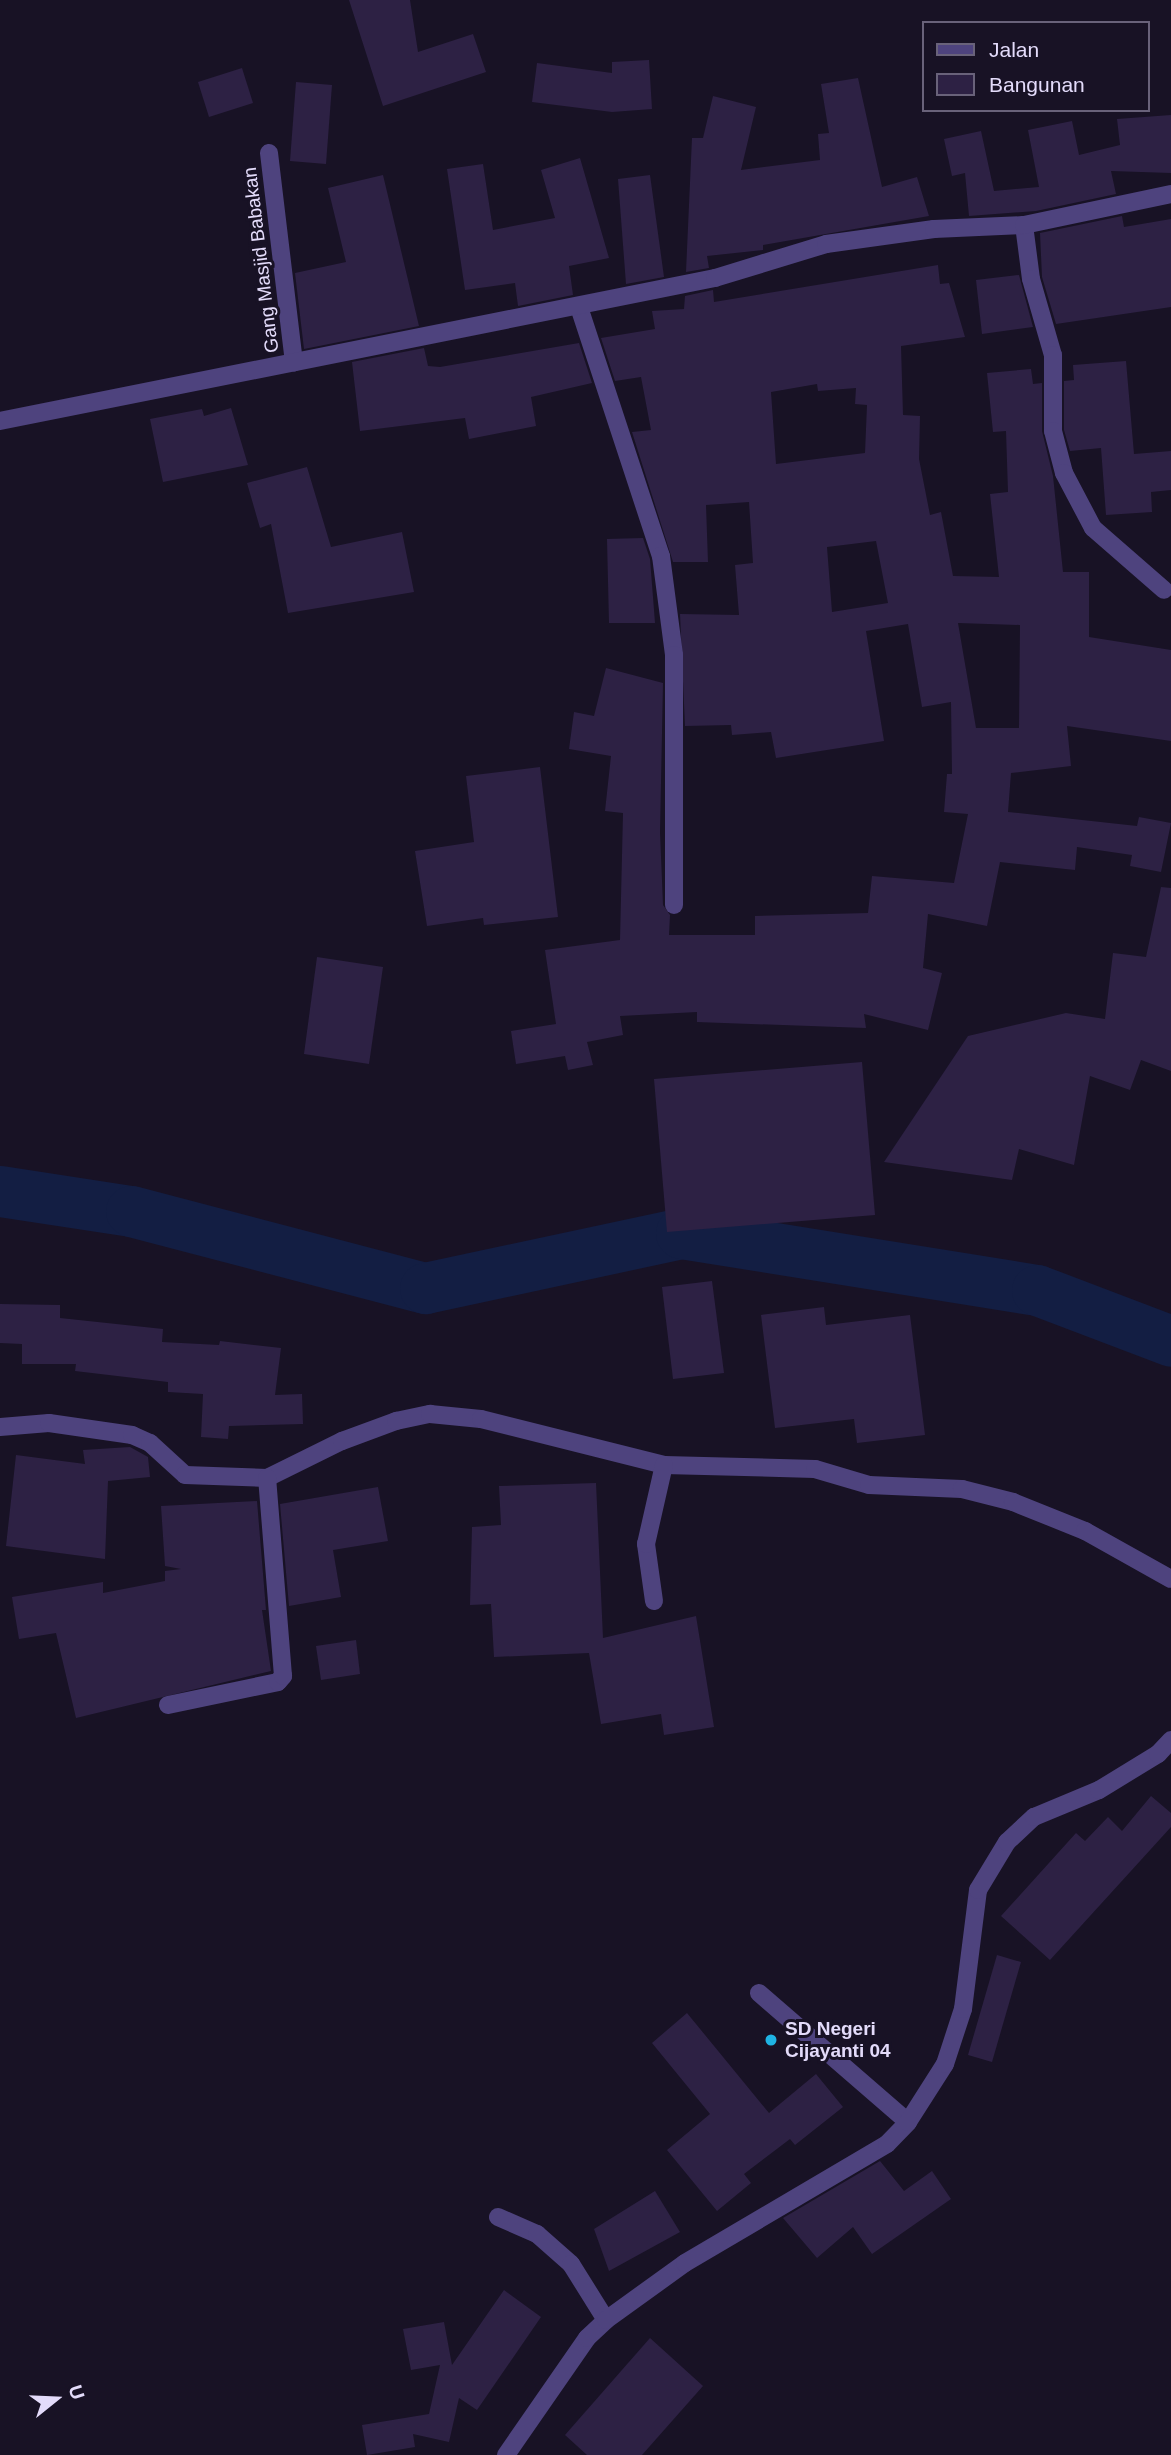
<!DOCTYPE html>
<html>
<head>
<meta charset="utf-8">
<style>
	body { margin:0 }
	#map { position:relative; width:1171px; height:2455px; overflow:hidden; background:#181225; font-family:Helvetica,sans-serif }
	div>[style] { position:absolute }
	.river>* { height:51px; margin:-25.5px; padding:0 25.5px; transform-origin:25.5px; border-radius:25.5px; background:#131e43 }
	.building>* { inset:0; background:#2d2144 }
	.minor>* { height:18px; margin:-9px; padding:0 9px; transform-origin:9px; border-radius:9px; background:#4e437e }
	.dots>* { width:19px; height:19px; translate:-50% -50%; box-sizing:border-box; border:4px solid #181225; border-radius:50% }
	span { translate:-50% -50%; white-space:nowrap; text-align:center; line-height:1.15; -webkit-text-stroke:6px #181225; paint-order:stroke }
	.street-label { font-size:19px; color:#e3dbfa }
	.poi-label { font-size:19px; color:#e3dbfa; font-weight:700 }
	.left { translate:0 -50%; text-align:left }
	.legend { position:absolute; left:922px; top:21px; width:228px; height:91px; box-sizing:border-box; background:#181225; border:2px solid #69627a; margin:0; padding:9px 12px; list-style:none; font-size:21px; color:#e3dbfa }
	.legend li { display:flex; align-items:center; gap:14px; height:35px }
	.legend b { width:35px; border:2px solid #69627a }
	.north { position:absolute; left:21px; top:2364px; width:70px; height:70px; -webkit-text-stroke:5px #181225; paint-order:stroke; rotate:72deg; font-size:19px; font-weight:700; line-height:28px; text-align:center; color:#e3dbfa }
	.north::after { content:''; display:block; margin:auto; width:24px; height:32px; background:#e3dbfa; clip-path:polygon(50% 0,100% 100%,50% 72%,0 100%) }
</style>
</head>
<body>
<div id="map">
	<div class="river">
		<div style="left:0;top:1191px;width:133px;rotate:8.7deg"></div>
		<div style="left:131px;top:1211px;width:304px;rotate:14.7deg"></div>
		<div style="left:425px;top:1288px;width:262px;rotate:-12.1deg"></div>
		<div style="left:681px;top:1233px;width:361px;rotate:9.1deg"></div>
		<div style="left:1037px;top:1290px;width:143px;rotate:20.8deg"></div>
	</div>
	<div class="building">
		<div style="clip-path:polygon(349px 0,410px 0,418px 52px,473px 34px,486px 72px,383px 106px)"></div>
		<div style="clip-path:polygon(649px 60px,652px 109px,612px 112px,532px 102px,537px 63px,612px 73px,612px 62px)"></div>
		<div style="clip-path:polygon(242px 68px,253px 103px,209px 117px,198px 82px)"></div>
		<div style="clip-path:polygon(858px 78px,882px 187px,917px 177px,929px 216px,763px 245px,763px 250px,707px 256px,709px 268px,686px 272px,692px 138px,703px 138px,713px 96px,756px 107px,741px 170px,820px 160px,818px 134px,829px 133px,821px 84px)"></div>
		<div style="clip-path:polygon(296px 82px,332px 85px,326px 164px,290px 161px)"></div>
		<div style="clip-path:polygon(1171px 115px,1171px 173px,1111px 171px,1116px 194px,1036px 211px,969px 216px,965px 173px,952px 176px,944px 139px,981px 131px,994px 191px,1039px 187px,1028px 130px,1072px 121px,1079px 155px,1120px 145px,1117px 119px)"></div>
		<div style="clip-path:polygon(580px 158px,609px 258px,569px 266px,573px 295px,518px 306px,515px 283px,465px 290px,447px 169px,483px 164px,493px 230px,555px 218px,541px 170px)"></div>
		<div style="clip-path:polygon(383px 175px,419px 326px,304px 349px,295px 273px,346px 262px,328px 188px)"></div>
		<div style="clip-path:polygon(650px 175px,664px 277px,626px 284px,618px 179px)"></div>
		<div style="clip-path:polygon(1122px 216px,1124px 227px,1171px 219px,1171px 307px,1056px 324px,1042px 277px,1040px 233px)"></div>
		<div style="clip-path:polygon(evenodd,938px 265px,940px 284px,949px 283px,965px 337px,901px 346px,903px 415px,920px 416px,919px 459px,930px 515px,941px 512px,953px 576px,999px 577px,990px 494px,1008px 492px,1006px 431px,993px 432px,987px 373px,1031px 369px,1033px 384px,1042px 383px,1042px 431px,1053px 476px,1063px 572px,1089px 572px,1089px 637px,1171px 650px,1171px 741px,1067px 726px,1071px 766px,1011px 773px,1008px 812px,1137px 826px,1139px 817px,1171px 823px,1161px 872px,1130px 866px,1132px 855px,1077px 847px,1075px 870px,1000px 862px,987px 926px,928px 914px,923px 968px,942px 973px,928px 1030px,864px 1014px,866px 1028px,697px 1022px,697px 1012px,620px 1016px,623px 1035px,587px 1042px,593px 1065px,568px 1070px,565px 1056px,516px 1064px,511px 1031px,556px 1024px,545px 950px,620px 940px,623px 813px,605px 811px,611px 756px,569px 749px,574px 712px,594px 716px,606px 668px,663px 683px,660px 832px,663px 905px,670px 915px,669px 935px,755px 935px,755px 916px,868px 913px,872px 876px,954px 883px,968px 814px,944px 812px,947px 774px,952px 774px,951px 702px,922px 707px,908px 624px,866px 631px,884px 741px,776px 758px,771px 732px,732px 735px,731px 725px,685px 726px,680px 614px,739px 615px,735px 565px,753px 563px,749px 502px,706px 505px,708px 562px,673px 562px,632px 432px,651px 430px,641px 377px,615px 381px,601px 338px,655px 329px,652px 311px,684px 309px,685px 296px,713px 290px,714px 302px,938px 265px,817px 384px,818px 391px,856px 388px,855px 404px,867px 405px,865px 453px,776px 464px,771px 392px,817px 384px,938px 265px,876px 541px,888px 603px,832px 612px,827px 547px,876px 541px,938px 265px,958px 623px,1020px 625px,1019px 728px,976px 728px,958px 623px)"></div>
		<div style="clip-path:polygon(1019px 275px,1033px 327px,982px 334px,976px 280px)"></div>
		<div style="clip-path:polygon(579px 343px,592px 383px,531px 397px,536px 426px,469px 439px,465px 418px,360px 431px,352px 362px,424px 348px,428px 366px,440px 367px)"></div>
		<div style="clip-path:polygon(1126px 361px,1134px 454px,1171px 451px,1171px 490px,1151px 492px,1152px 512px,1106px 515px,1101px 448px,1070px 451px,1064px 430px,1064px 381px,1074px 380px,1073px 365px)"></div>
		<div style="clip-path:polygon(231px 408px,248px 465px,163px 482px,150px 419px,202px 409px,204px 416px)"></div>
		<div style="clip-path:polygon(307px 467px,331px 547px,402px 532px,414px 592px,288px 613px,271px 524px,260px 528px,247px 483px)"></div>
		<div style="clip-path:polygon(643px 538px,650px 559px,655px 623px,609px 623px,607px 539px)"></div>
		<div style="clip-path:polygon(540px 767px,558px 917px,484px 925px,483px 918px,427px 926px,415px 851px,474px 842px,466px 776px)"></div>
		<div style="clip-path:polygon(1161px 887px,1171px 888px,1171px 1071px,1141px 1060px,1130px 1090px,1090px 1076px,1074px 1165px,1019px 1149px,1012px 1180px,884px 1162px,968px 1036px,1066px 1013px,1105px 1019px,1113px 953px,1146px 957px)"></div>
		<div style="clip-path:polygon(317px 957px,383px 967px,369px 1064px,304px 1054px)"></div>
		<div style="clip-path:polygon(862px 1062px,875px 1215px,667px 1232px,654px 1079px)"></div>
		<div style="clip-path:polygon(712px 1281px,724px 1373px,673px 1379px,662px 1287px)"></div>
		<div style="clip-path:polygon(0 1304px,60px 1305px,60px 1318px,163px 1329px,162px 1342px,219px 1345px,220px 1341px,281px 1348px,275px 1395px,302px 1394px,303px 1424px,229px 1426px,228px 1439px,201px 1437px,203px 1394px,168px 1392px,168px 1382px,75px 1371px,76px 1364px,22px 1364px,22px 1344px,0 1343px)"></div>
		<div style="clip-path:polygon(824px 1307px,826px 1325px,910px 1315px,925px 1435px,857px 1443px,854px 1419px,775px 1428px,761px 1315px)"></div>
		<div style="clip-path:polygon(130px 1447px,148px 1457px,150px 1477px,108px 1481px,105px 1559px,6px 1546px,16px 1455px,85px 1464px,83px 1450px)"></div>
		<div style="clip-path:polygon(596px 1483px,603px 1638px,696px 1616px,714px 1727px,664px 1735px,661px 1714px,601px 1724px,589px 1653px,494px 1657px,491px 1604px,470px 1605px,472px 1527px,501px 1525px,499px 1486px)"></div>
		<div style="clip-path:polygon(378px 1487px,388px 1541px,333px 1550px,341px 1597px,289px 1606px,280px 1504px)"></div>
		<div style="clip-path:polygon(257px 1501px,266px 1610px,262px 1610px,271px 1671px,76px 1718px,56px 1633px,19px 1639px,12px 1597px,103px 1582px,103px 1593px,165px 1581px,165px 1571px,181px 1569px,165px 1566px,161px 1506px)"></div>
		<div style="clip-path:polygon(356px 1640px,360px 1674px,321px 1680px,316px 1646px)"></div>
		<div style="clip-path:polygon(1151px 1796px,1171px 1813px,1171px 1827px,1050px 1960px,1001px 1916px,1076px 1833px,1085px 1841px,1108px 1817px,1122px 1831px)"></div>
		<div style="clip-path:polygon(997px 1955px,1021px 1962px,992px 2062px,968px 2055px)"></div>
		<div style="clip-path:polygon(687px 2013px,769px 2113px,816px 2074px,843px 2107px,795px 2145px,790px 2139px,744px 2174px,751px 2183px,717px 2211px,667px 2150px,710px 2114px,652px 2043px)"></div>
		<div style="clip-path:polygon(880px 2161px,904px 2191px,932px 2171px,951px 2199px,872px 2254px,853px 2227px,817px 2258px,783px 2218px)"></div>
		<div style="clip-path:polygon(655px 2191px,680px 2232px,609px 2271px,594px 2229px)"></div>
		<div style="clip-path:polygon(504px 2290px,541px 2317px,477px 2410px,459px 2398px,449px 2442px,413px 2434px,415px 2447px,367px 2455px,362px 2425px,429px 2414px,440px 2365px,411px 2370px,403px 2329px,444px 2322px,452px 2365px)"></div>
		<div style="clip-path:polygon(650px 2338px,703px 2386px,642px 2455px,587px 2455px,565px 2435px)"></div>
	</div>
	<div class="minor">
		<div style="left:269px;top:153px;width:211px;rotate:83.2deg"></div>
		<div style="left:1024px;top:225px;width:54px;rotate:82.6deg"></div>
		<div style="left:1031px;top:279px;width:79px;rotate:73.9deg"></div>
		<div style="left:1053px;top:355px;width:76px;rotate:90deg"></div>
		<div style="left:1053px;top:431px;width:43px;rotate:75.3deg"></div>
		<div style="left:1064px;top:473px;width:62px;rotate:62.2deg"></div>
		<div style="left:1093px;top:528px;width:94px;rotate:41.1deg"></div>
		<div style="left:579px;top:307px;width:262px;rotate:71.8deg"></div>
		<div style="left:661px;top:556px;width:100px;rotate:82.5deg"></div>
		<div style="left:674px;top:655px;width:250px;rotate:90deg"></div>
		<div style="left:0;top:421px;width:729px;rotate:-11.31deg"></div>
		<div style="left:715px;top:278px;width:116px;rotate:-17deg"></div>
		<div style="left:826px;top:244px;width:109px;rotate:-7.9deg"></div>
		<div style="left:934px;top:229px;width:90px;rotate:-2.5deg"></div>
		<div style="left:1024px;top:225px;width:150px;rotate:-11.9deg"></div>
		<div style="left:0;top:1427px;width:49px;rotate:-4.7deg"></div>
		<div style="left:49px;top:1423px;width:84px;rotate:8.2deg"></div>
		<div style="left:132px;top:1435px;width:20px;rotate:24deg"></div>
		<div style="left:150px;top:1443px;width:47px;rotate:42.4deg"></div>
		<div style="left:185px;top:1475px;width:82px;rotate:2.1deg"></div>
		<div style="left:267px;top:1478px;width:84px;rotate:-26.3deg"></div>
		<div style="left:342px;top:1441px;width:58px;rotate:-20.3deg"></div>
		<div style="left:396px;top:1421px;width:35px;rotate:-12deg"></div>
		<div style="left:430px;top:1414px;width:51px;rotate:5.6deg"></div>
		<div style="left:481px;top:1419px;width:189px;rotate:14.1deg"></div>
		<div style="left:664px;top:1465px;width:151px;rotate:1.5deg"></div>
		<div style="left:815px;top:1469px;width:56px;rotate:16.5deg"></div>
		<div style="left:869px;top:1485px;width:93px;rotate:2.5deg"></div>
		<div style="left:962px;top:1489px;width:53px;rotate:14.3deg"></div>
		<div style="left:1013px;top:1502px;width:78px;rotate:21.9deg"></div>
		<div style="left:1085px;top:1531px;width:98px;rotate:29.2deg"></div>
		<div style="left:654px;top:1601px;width:58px;rotate:-98deg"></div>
		<div style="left:646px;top:1544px;width:81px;rotate:-77.2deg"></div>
		<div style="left:168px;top:1705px;width:112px;rotate:-11.8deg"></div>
		<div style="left:278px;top:1682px;width:8px;rotate:-50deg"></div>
		<div style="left:283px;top:1676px;width:199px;rotate:-94.6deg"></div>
		<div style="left:759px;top:1993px;width:197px;rotate:40.9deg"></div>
		<div style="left:498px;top:2217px;width:43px;rotate:23.6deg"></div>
		<div style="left:537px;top:2234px;width:45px;rotate:41.4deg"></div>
		<div style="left:571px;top:2264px;width:66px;rotate:58deg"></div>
		<div style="left:506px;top:2455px;width:142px;rotate:-55.3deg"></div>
		<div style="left:587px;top:2338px;width:26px;rotate:-43deg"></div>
		<div style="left:606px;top:2320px;width:97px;rotate:-35.8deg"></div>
		<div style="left:685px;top:2263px;width:234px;rotate:-30.5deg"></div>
		<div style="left:887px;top:2144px;width:30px;rotate:-46deg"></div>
		<div style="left:908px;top:2122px;width:69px;rotate:-57.5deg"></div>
		<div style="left:945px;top:2064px;width:58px;rotate:-71.9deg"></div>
		<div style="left:963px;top:2009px;width:120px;rotate:-82.8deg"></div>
		<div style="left:978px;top:1890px;width:56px;rotate:-58.9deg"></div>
		<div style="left:1007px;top:1842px;width:37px;rotate:-43deg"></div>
		<div style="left:1034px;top:1817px;width:70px;rotate:-22.6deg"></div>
		<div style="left:1099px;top:1790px;width:69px;rotate:-31.4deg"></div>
		<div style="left:1158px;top:1754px;width:19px;rotate:-47deg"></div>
	</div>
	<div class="dots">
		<div style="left:771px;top:2040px;background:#1fb3e3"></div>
	</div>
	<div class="street-label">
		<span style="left:261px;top:260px;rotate:-97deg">Gang Masjid Babakan</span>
	</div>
	<div class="poi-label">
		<span class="left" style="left:785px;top:2040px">SD Negeri<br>Cijayanti 04</span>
	</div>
	<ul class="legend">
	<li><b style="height:9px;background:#4e437e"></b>Jalan</li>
	<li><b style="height:19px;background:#2d2144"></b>Bangunan</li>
	</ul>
	<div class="north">U</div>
</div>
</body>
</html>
